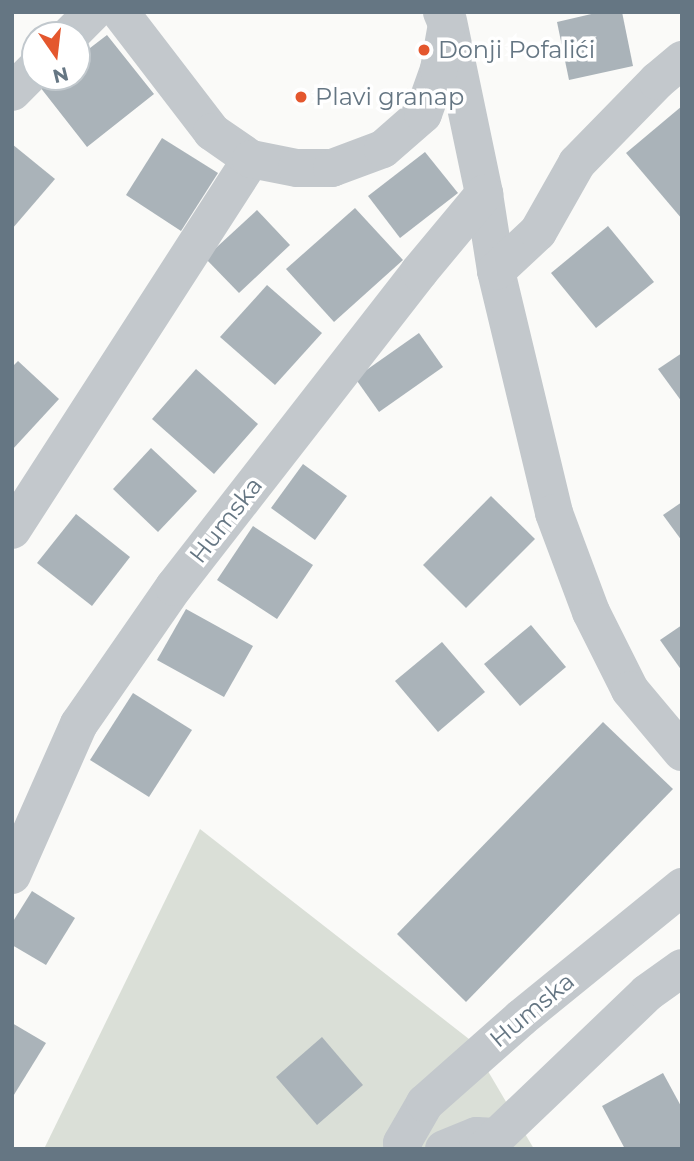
<!DOCTYPE html>
<html>
<head>
<meta charset="utf-8">
<style>
	body { margin:0 }
	#map { position:relative; width:694px; height:1161px; overflow:hidden; background:#fafaf8; font-family:Montserrat,sans-serif }
	div>[style] { position:absolute }
	.green>* { inset:0; background:#dadfd7 }
	.building>* { inset:0; background:#aab3b9 }
	.minor>* { height:38px; margin:-19px; padding:0 19px; transform-origin:19px; border-radius:19px; background:#c3c8cc }
	.tertiary>* { height:38px; margin:-19px; padding:0 19px; transform-origin:19px; border-radius:19px; background:#c3c8cc }
	.dots>* { width:19px; height:19px; translate:-50% -50%; box-sizing:border-box; border:4px solid #fff; border-radius:50% }
	span { translate:-50% -50%; white-space:nowrap; text-align:center; line-height:1.15; -webkit-text-stroke:7px #fff; paint-order:stroke }
	.poi-label { font-size:24px; color:#657683 }
	.left { translate:0 -50%; text-align:left }
	.street-label { font-size:24px; color:#657683 }
	.frame { position:absolute; inset:0; border:14px solid #657683; pointer-events:none }
	.north { position:absolute; left:21px; top:21px; width:70px; height:70px; box-sizing:border-box; background:#fff; border:2px solid #c1c8cd; border-radius:50%; rotate:166deg; font-size:19px; font-weight:700; line-height:28px; text-align:center; color:#657683 }
	.north::after { content:''; display:block; margin:auto; width:24px; height:32px; background:#e4572e; clip-path:polygon(50% 0,100% 100%,50% 72%,0 100%) }
</style>
</head>
<body>
<div id="map">
	<div class="green">
		<div style="clip-path:polygon(200px 829px,469px 1039px,534px 1149px,44px 1149px)"></div>
	</div>
	<div class="building">
		<div style="clip-path:polygon(600px 12px,622px 12px,633px 66px,569px 80px,557px 22px)"></div>
		<div style="clip-path:polygon(107px 35px,154px 94px,87px 147px,40px 87px,53px 77px,77px 77px,77px 58px)"></div>
		<div style="clip-path:polygon(682px 106px,682px 219px,626px 153px)"></div>
		<div style="clip-path:polygon(162px 138px,218px 173px,181px 231px,126px 195px)"></div>
		<div style="clip-path:polygon(12px 144px,55px 179px,12px 229px)"></div>
		<div style="clip-path:polygon(425px 152px,458px 193px,400px 238px,368px 196px)"></div>
		<div style="clip-path:polygon(355px 208px,403px 260px,334px 322px,286px 269px)"></div>
		<div style="clip-path:polygon(257px 210px,290px 245px,239px 293px,205px 258px)"></div>
		<div style="clip-path:polygon(608px 226px,654px 282px,596px 328px,551px 273px)"></div>
		<div style="clip-path:polygon(267px 285px,322px 333px,275px 385px,220px 337px)"></div>
		<div style="clip-path:polygon(419px 333px,443px 367px,379px 412px,355px 378px)"></div>
		<div style="clip-path:polygon(682px 353px,682px 402px,658px 369px)"></div>
		<div style="clip-path:polygon(18px 361px,59px 399px,12px 450px,12px 367px)"></div>
		<div style="clip-path:polygon(196px 369px,258px 424px,214px 474px,152px 419px)"></div>
		<div style="clip-path:polygon(151px 448px,197px 491px,158px 532px,113px 489px)"></div>
		<div style="clip-path:polygon(303px 464px,347px 496px,315px 540px,271px 508px)"></div>
		<div style="clip-path:polygon(491px 496px,535px 539px,466px 608px,423px 565px)"></div>
		<div style="clip-path:polygon(682px 502px,682px 541px,663px 515px)"></div>
		<div style="clip-path:polygon(76px 514px,130px 557px,92px 606px,37px 563px)"></div>
		<div style="clip-path:polygon(253px 526px,313px 565px,277px 619px,217px 580px)"></div>
		<div style="clip-path:polygon(186px 609px,253px 646px,224px 697px,157px 660px)"></div>
		<div style="clip-path:polygon(531px 625px,566px 667px,520px 706px,484px 664px)"></div>
		<div style="clip-path:polygon(682px 625px,682px 671px,660px 640px)"></div>
		<div style="clip-path:polygon(442px 642px,485px 692px,438px 732px,395px 681px)"></div>
		<div style="clip-path:polygon(133px 693px,192px 730px,149px 797px,90px 760px)"></div>
		<div style="clip-path:polygon(603px 722px,673px 789px,466px 1002px,397px 934px)"></div>
		<div style="clip-path:polygon(32px 891px,75px 918px,46px 965px,12px 945px,12px 923px)"></div>
		<div style="clip-path:polygon(12px 1023px,46px 1043px,12px 1098px)"></div>
		<div style="clip-path:polygon(322px 1037px,363px 1085px,317px 1125px,276px 1077px)"></div>
		<div style="clip-path:polygon(663px 1073px,682px 1108px,682px 1147px,625px 1149px,602px 1106px)"></div>
	</div>
	<div class="minor">
		<div style="left:448px;top:21px;width:177px;rotate:78.2deg"></div>
		<div style="left:484px;top:194px;width:78px;rotate:81.1deg"></div>
		<div style="left:496px;top:271px;width:249px;rotate:76.5deg"></div>
		<div style="left:554px;top:513px;width:106px;rotate:69.5deg"></div>
		<div style="left:591px;top:612px;width:87px;rotate:63.4deg"></div>
		<div style="left:630px;top:690px;width:81px;rotate:50deg"></div>
		<div style="left:70px;top:35px;width:33px;rotate:-45deg"></div>
		<div style="left:12px;top:92px;width:33px;rotate:-45deg"></div>
		<div style="left:496px;top:271px;width:57px;rotate:-42.9deg"></div>
		<div style="left:538px;top:232px;width:79px;rotate:-60.5deg"></div>
		<div style="left:577px;top:163px;width:115px;rotate:-45.7deg"></div>
		<div style="left:657px;top:81px;width:33px;rotate:-40deg"></div>
		<div style="left:12px;top:530px;width:441px;rotate:-57.2deg"></div>
		<div style="left:12px;top:875px;width:165px;rotate:-66.1deg"></div>
		<div style="left:79px;top:724px;width:167px;rotate:-55.3deg"></div>
		<div style="left:174px;top:587px;width:399px;rotate:-52.1deg"></div>
		<div style="left:419px;top:272px;width:102px;rotate:-50.2deg"></div>
		<div style="left:403px;top:1149px;width:6px;rotate:-99deg"></div>
		<div style="left:402px;top:1143px;width:46px;rotate:-60.1deg"></div>
		<div style="left:425px;top:1103px;width:128px;rotate:-41.5deg"></div>
		<div style="left:521px;top:1018px;width:208px;rotate:-39.1deg"></div>
		<div style="left:444px;top:1149px;width:35px;rotate:-22deg"></div>
		<div style="left:477px;top:1136px;width:19px;rotate:3deg"></div>
		<div style="left:484px;top:1149px;width:226px;rotate:-43.7deg"></div>
		<div style="left:647px;top:993px;width:43px;rotate:-35.5deg"></div>
	</div>
	<div class="tertiary">
		<div style="left:120px;top:12px;width:151px;rotate:52.5deg"></div>
		<div style="left:212px;top:132px;width:47px;rotate:34.7deg"></div>
		<div style="left:251px;top:159px;width:47px;rotate:11.1deg"></div>
		<div style="left:297px;top:168px;width:35px"></div>
		<div style="left:332px;top:168px;width:54px;rotate:-20.4deg"></div>
		<div style="left:383px;top:149px;width:53px;rotate:-41.2deg"></div>
		<div style="left:423px;top:114px;width:48px;rotate:-70.4deg"></div>
		<div style="left:439px;top:69px;width:46px;rotate:-79.9deg"></div>
		<div style="left:447px;top:24px;width:13px;rotate:-113deg"></div>
	</div>
	<div class="dots">
		<div style="left:424px;top:50px;background:#e4572e"></div>
		<div style="left:301px;top:97px;background:#e4572e"></div>
	</div>
	<div class="poi-label">
		<span class="left" style="left:438px;top:50px">Donji Pofalići</span>
		<span class="left" style="left:315px;top:97px">Plavi granap</span>
	</div>
	<div class="street-label">
		<span style="left:226px;top:520px;rotate:-52deg">Humska</span>
		<span style="left:532px;top:1010px;rotate:-40deg">Humska</span>
	</div>
	<div class="frame"></div>
	<div class="north">N</div>
</div>
</body>
</html>
